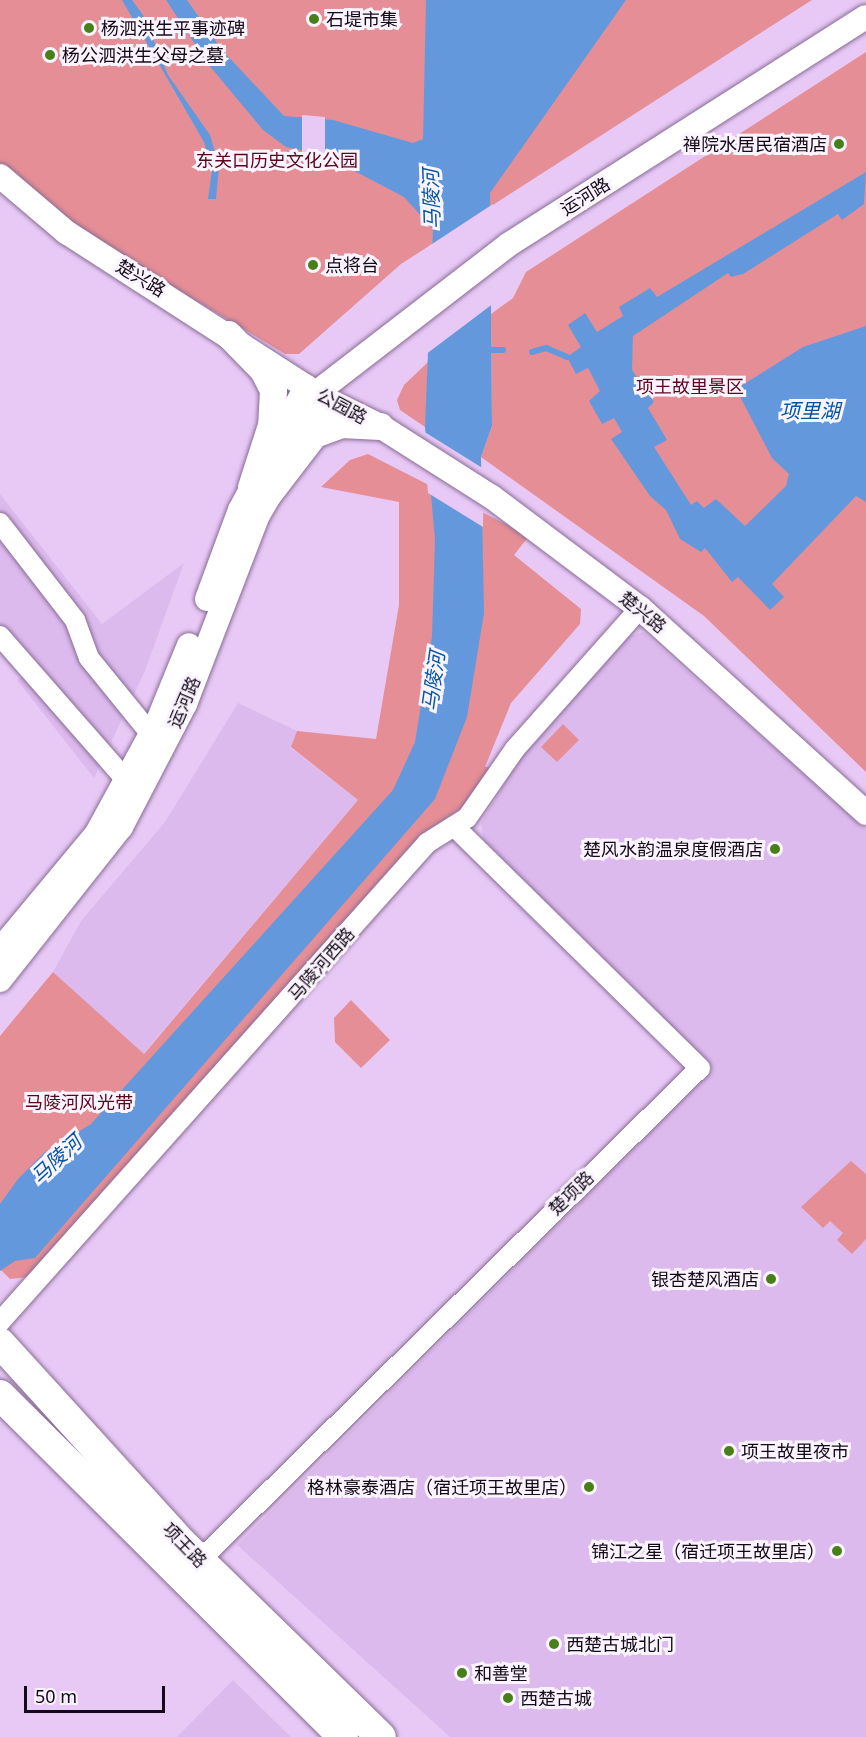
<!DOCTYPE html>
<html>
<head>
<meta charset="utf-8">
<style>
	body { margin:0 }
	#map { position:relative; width:866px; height:1737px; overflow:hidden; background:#e8c9f6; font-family:"Noto Sans","Noto Sans SC",sans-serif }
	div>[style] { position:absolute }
	.built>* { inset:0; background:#ddbaee }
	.green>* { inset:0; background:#e68e95 }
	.water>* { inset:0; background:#6399dc }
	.pier>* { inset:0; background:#e8c9f6 }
	.stream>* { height:6px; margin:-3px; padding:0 3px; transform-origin:3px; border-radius:3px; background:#6399dc }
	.roads { filter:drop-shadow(0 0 2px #886c96) drop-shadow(0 0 2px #886c96) }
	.minor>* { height:20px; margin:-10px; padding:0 10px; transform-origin:10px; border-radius:10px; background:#fff }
	.tertiary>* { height:24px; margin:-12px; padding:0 12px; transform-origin:12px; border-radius:12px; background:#fff }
	.secondary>* { height:27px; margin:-13.5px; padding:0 13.5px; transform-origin:13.5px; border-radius:13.5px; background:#fff }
	.primary>* { height:30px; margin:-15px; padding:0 15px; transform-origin:15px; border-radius:15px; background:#fff }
	.dots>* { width:16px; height:16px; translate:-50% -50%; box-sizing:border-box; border:3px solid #faf4fe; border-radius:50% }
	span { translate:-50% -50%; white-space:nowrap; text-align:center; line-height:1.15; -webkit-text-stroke:6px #faf4fe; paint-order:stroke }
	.poi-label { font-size:18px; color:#140919 }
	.left { translate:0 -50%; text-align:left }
	.right { translate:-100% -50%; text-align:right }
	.park-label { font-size:18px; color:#5c041b }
	.street-label { font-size:18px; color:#140919 }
	.water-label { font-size:20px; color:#0455a6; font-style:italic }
	.scale { position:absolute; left:24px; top:1686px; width:141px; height:27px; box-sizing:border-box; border:3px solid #140919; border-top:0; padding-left:8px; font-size:18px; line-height:21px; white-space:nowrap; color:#140919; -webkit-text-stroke:4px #faf4fe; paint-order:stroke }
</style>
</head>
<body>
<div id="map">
	<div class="built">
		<div style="clip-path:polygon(0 494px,102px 624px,184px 563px,145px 671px,94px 778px,17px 680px,22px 676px,0 647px)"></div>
		<div style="clip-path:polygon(643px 632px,866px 829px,866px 1737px,450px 1737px,237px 1545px,713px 1070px,485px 846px,481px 823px,521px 756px,629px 637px)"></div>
		<div style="clip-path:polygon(238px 703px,297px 731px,291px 748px,358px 800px,143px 1054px,53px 972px,81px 921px,165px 822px)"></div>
		<div style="clip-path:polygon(233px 1680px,291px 1737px,177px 1737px)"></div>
	</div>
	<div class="green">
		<div style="clip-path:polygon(0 0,812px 0,401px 264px,299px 354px,285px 354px,72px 226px,0 164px)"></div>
		<div style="clip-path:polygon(866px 52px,866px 772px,704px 616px,481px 457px,492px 426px,491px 314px,513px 298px,526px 272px)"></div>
		<div style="clip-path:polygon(428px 362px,430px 395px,425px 427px,400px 410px,397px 400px,404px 385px)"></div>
		<div style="clip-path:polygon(368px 454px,529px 536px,514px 555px,581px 609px,580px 624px,511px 703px,485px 767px,494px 767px,472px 801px,427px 831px,28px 1277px,10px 1279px,0 1269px,0 1036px,53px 972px,144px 1054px,358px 800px,291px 747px,297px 731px,376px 739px,399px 605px,399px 502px,321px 487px,350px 460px)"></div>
		<div style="clip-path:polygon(563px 724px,579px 740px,557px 762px,541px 747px)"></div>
		<div style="clip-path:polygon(351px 1000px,390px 1040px,361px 1068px,335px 1042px,334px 1018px)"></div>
		<div style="clip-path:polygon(851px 1161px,866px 1174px,866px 1239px,852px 1254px,837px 1240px,843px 1233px,830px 1221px,823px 1228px,801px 1207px)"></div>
	</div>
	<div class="water">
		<div style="clip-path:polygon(122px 0,132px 0,143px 15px,168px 75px,210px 135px,219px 166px,216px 199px,208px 199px,212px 170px,204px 142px)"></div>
		<div style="clip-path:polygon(166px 0,187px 0,222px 50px,284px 116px,333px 120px,413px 143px,423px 139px,426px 0,626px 0,490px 193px,492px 426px,481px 457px,484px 613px,467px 717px,435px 799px,35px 1258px,15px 1261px,0 1271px,0 1204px,18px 1179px,44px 1153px,91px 1124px,393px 790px,415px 742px,432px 636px,435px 540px,425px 427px,433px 229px,404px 197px,324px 155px,286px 147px,263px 130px,208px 64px)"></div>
		<div style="clip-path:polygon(866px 172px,864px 204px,842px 220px,838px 214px,743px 274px,731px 277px,728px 273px,633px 336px,632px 370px,654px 402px,648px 408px,667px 440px,654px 447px,691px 505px,697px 501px,704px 508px,716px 499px,745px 526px,786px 486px,789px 474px,772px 458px,736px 389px,803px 347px,866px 326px,866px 502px,856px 496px,772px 584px,784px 597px,770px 610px,738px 577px,732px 582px,705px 548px,701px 552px,680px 539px,666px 510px,650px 496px,611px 439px,622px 432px,614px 418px,602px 424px,589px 401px,600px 391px,588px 368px,576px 374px,567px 357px,581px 347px,568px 325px,585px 313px,597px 332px,623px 316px,619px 307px,650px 288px,657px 297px)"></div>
	</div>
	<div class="pier">
		<div style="clip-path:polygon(302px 115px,325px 117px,325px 159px,302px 153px)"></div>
		<div style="clip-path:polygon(493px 204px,494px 303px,425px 355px,429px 246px)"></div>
		<div style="clip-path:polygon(423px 431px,484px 469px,483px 527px,428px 493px)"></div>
	</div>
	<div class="stream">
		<div style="left:485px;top:350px;width:18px"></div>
		<div style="left:532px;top:352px;width:15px;rotate:-16deg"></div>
		<div style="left:546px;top:348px;width:23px;rotate:23deg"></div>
	</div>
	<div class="roads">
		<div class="minor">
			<div style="left:0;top:523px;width:123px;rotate:52.3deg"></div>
			<div style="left:75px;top:620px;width:40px;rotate:69.8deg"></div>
			<div style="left:89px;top:658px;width:111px;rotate:50.9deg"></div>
			<div style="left:0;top:636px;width:205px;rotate:48.8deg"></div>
			<div style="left:0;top:1322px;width:642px;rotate:-48.28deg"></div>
			<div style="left:427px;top:843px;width:47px;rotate:-32deg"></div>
			<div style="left:467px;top:818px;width:84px;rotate:-55.2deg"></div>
			<div style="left:515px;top:749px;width:188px;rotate:-48.4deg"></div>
			<div style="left:200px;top:1560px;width:701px;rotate:-44.54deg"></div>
			<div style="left:700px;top:1068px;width:344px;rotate:-135.5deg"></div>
		</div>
		<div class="tertiary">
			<div style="left:0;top:176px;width:87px;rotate:40.3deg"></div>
			<div style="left:66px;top:232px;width:308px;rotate:32.8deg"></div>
			<div style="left:325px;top:399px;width:61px;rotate:26.1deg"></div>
			<div style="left:380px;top:426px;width:133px;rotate:32.4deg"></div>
			<div style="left:492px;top:497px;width:185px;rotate:36.9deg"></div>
			<div style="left:640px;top:608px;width:305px;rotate:42.2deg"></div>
			<div style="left:316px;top:393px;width:242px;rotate:-37.6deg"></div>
			<div style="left:508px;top:245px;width:424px;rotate:-32.5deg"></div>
			<div style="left:207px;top:599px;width:95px;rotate:-69.7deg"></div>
			<div style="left:240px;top:510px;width:140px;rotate:-61.8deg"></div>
			<div style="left:0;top:950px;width:152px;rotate:-50.3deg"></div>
			<div style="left:97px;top:833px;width:125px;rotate:-61.4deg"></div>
			<div style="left:157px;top:723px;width:84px;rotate:-67.7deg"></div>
			<div style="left:0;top:980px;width:195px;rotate:-51.7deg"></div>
			<div style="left:121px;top:827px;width:139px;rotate:-62.5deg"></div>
			<div style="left:185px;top:704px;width:200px;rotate:-68.9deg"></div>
			<div style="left:257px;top:517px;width:136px;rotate:-60deg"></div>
		</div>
		<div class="secondary">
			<div style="left:228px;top:334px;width:50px;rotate:45.8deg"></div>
			<div style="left:263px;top:370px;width:22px;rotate:63deg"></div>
			<div style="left:273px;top:390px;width:35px;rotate:93deg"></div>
			<div style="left:271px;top:425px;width:65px;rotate:107.9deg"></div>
			<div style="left:268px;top:494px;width:76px;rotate:-52.5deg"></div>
			<div style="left:314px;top:434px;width:29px;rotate:-20deg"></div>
			<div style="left:341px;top:424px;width:39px;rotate:3deg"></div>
		</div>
		<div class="primary">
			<div style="left:0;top:1343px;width:269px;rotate:47.7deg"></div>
			<div style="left:181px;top:1542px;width:279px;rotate:44.3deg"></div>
			<div style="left:0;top:1395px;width:484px;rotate:44.9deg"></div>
		</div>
	</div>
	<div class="dots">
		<div style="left:314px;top:19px;background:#478019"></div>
		<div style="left:89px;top:28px;background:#478019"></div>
		<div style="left:50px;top:55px;background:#478019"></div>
		<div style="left:839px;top:144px;background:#478019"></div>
		<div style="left:313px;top:265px;background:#478019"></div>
		<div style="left:775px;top:849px;background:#478019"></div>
		<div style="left:771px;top:1279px;background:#478019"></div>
		<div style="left:729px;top:1451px;background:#478019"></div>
		<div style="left:589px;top:1487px;background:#478019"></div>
		<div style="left:837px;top:1551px;background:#478019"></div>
		<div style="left:554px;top:1644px;background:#478019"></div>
		<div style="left:462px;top:1673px;background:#478019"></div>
		<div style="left:508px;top:1698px;background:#478019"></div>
	</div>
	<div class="poi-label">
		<span class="left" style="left:326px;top:19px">石堤市集</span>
		<span class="left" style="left:101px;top:28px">杨泗洪生平事迹碑</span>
		<span class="left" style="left:62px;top:55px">杨公泗洪生父母之墓</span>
		<span class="right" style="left:827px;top:144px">禅院水居民宿酒店</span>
		<span class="left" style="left:325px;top:265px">点将台</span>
		<span class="right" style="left:763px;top:849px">楚风水韵温泉度假酒店</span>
		<span class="right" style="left:759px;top:1279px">银杏楚风酒店</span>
		<span class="left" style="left:741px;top:1451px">项王故里夜市</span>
		<span class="right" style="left:577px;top:1487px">格林豪泰酒店（宿迁项王故里店）</span>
		<span class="right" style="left:825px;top:1551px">锦江之星（宿迁项王故里店）</span>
		<span class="left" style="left:566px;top:1644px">西楚古城北门</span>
		<span class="left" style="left:474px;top:1673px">和善堂</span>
		<span class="left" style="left:520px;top:1698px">西楚古城</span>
	</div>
	<div class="park-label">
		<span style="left:277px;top:160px">东关口历史文化公园</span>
		<span style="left:690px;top:386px">项王故里景区</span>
		<span style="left:79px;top:1102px">马陵河风光带</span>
	</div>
	<div class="street-label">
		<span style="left:585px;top:196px;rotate:-32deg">运河路</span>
		<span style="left:141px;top:278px;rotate:31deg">楚兴路</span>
		<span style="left:342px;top:406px;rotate:28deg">公园路</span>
		<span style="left:643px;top:612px;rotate:39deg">楚兴路</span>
		<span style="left:184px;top:702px;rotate:-67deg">运河路</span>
		<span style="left:321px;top:964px;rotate:-49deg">马陵河西路</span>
		<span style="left:571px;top:1193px;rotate:-44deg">楚项路</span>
		<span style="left:185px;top:1545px;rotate:46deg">项王路</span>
	</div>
	<div class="water-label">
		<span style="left:431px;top:199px;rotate:-92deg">马陵河</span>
		<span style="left:810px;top:410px">项里湖</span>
		<span style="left:433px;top:681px;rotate:-82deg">马陵河</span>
		<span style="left:56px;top:1159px;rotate:-43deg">马陵河</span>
	</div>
	<div class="scale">50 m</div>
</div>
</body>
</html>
